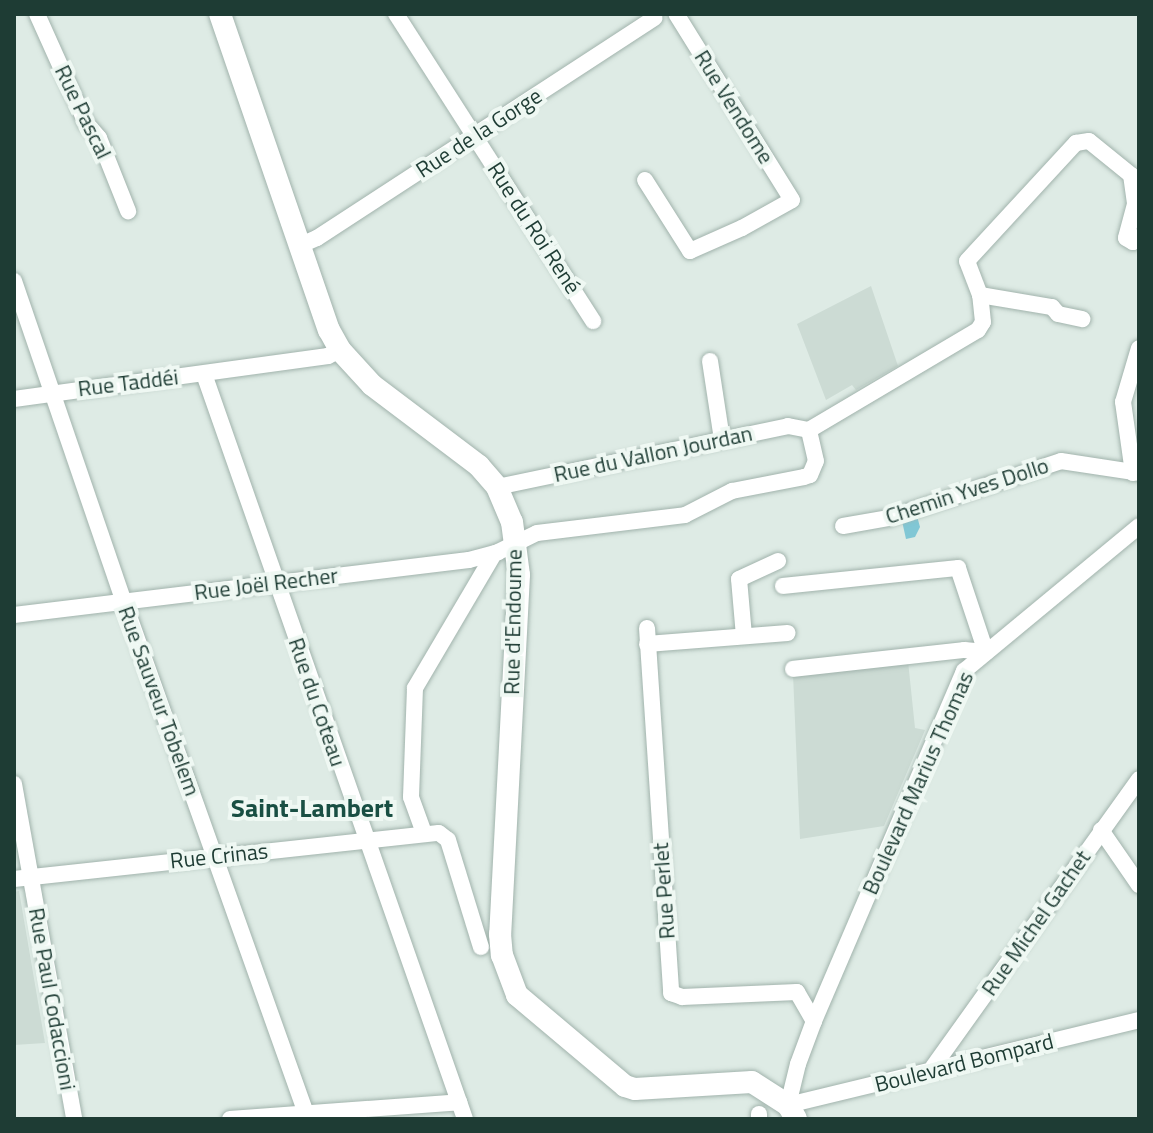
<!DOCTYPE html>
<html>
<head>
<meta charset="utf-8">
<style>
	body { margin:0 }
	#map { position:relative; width:1153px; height:1133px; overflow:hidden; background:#deebe5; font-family:"Titillium Web",sans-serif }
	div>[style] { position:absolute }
	.built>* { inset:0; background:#ccdbd4 }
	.water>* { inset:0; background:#81c7d5 }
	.roads { filter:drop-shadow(0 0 2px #a1b3ac) drop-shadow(0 0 2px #a1b3ac) }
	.street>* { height:16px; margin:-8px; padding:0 8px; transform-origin:8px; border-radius:8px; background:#fff }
	.secondary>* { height:22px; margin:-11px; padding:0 11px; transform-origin:11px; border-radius:11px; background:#fff }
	span { translate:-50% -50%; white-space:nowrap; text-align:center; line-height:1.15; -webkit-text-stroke:8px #eff8f3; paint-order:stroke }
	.street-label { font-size:22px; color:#1e3c34 }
	.quarter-label { font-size:26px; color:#194f43; font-weight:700 }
	.frame { position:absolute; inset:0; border:16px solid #1e3c34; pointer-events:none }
</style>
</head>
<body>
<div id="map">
	<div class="built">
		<div style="clip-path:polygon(871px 286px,898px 366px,856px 390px,852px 385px,826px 400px,797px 324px)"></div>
		<div style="clip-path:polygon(908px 661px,915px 728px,925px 730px,884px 826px,800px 839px,793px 674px)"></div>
		<div style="clip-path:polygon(19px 891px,45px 1043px,14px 1045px,14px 892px)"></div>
	</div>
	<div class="water">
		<div style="clip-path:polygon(917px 516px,920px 527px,915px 537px,906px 539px,902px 521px)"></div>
	</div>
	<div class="roads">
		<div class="street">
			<div style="left:37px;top:14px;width:120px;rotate:65.8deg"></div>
			<div style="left:86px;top:123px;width:20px;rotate:49deg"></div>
			<div style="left:99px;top:138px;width:79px;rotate:68.3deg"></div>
			<div style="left:396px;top:14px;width:365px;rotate:57.3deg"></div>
			<div style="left:645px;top:180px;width:84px;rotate:57.6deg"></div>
			<div style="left:690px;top:251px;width:57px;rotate:-23.9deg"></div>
			<div style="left:742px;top:228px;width:57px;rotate:-29.2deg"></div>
			<div style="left:792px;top:200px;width:219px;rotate:-121.9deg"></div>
			<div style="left:301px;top:245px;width:17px;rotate:-24deg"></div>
			<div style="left:317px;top:238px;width:403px;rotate:-33.1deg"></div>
			<div style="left:14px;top:281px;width:339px;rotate:71.1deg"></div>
			<div style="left:124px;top:602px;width:549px;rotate:70.41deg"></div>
			<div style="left:980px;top:295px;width:73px;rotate:9.5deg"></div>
			<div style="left:1052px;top:307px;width:9px;rotate:49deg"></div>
			<div style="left:1058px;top:314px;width:25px;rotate:12deg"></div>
			<div style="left:710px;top:361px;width:79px;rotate:81.3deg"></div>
			<div style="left:204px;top:374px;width:789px;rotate:70.69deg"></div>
			<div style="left:14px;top:399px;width:317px;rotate:-7.8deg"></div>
			<div style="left:328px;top:356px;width:13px;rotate:-27deg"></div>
			<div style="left:1133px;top:473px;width:72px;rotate:-98deg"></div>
			<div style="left:1123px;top:402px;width:56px;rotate:-73.5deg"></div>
			<div style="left:497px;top:487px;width:297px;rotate:-11.8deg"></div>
			<div style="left:788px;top:426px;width:21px;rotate:11deg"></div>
			<div style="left:843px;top:526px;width:47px;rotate:-9.9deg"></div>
			<div style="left:889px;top:518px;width:181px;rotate:-18.3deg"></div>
			<div style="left:1061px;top:461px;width:79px;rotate:8.7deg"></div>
			<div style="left:783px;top:586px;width:176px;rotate:-5.9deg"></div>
			<div style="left:958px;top:568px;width:89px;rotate:71.6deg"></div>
			<div style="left:986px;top:652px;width:22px;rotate:-175deg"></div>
			<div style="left:964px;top:650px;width:172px;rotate:173.7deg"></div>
			<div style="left:14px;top:615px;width:458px;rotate:-6.9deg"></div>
			<div style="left:469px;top:560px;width:30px;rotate:-15deg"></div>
			<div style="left:498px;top:552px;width:43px;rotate:-26deg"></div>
			<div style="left:537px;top:533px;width:149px;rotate:-6.9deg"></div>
			<div style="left:685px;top:515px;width:53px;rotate:-27.1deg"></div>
			<div style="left:732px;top:491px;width:73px;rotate:-11deg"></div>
			<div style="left:804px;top:477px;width:6px;rotate:-18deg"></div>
			<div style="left:810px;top:475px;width:15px;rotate:-67deg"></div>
			<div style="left:816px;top:461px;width:32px;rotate:-103deg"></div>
			<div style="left:809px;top:430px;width:196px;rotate:-30.6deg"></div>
			<div style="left:978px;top:330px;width:9px;rotate:-58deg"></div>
			<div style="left:983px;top:322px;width:27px;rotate:-96deg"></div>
			<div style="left:980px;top:295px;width:36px;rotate:-111deg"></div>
			<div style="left:967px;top:261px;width:161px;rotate:-47.3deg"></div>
			<div style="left:1076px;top:143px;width:13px;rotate:-9deg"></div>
			<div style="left:1089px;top:141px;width:54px;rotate:39deg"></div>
			<div style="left:1131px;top:175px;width:29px;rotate:82deg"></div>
			<div style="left:1135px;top:204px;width:35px;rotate:105deg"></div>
			<div style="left:1126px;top:238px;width:8px;rotate:30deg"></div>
			<div style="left:1133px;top:242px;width:8px;rotate:-40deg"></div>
			<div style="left:647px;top:628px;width:366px;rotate:86.2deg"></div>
			<div style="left:671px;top:993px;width:12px;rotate:20deg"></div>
			<div style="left:682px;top:997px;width:115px;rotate:-2.5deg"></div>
			<div style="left:797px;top:992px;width:34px;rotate:60deg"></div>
			<div style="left:744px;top:636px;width:57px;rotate:-95deg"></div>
			<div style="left:739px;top:579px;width:43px;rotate:-24.8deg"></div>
			<div style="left:647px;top:644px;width:141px;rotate:-4.5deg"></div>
			<div style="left:14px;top:784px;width:340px;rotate:79.8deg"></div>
			<div style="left:1101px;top:830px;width:67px;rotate:55.4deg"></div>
			<div style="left:424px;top:833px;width:38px;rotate:-110deg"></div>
			<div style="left:411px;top:797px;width:109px;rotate:-87.9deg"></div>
			<div style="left:415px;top:688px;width:156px;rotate:-59.5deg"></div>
			<div style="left:14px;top:879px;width:427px;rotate:-6.2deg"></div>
			<div style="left:439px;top:833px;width:11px;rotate:38deg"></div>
			<div style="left:448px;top:840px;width:112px;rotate:72.9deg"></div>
			<div style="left:933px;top:1067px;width:354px;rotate:-54.4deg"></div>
			<div style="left:788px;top:1105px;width:42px;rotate:-76.3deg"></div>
			<div style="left:798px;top:1064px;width:46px;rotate:-69.6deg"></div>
			<div style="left:814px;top:1021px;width:381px;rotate:-66.8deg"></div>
			<div style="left:964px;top:671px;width:227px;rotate:-39.6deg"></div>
			<div style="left:788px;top:1105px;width:361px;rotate:-13.6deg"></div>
			<div style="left:230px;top:1119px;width:230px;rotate:-4.2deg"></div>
			<div style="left:759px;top:1119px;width:5px;rotate:-90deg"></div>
		</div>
		<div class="secondary">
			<div style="left:220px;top:14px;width:334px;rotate:71deg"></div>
			<div style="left:329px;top:330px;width:23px;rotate:61deg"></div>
			<div style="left:340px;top:350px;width:47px;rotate:47.6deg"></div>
			<div style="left:372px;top:385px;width:134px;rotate:37.1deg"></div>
			<div style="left:479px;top:466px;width:28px;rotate:49deg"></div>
			<div style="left:497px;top:487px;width:38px;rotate:67deg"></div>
			<div style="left:512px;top:522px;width:53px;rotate:82.5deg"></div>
			<div style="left:519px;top:575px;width:360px;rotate:93deg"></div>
			<div style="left:500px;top:934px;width:21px;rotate:85deg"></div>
			<div style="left:502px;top:955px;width:43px;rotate:69.4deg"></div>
			<div style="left:517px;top:995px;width:141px;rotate:40.1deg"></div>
			<div style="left:625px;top:1086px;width:10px;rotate:17deg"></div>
			<div style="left:635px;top:1089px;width:117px;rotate:-3.4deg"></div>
			<div style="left:752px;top:1082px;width:43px;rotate:32.6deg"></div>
			<div style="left:788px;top:1105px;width:16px;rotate:60deg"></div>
		</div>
	</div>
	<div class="street-label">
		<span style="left:734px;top:107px;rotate:58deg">Rue Vendome</span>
		<span style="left:83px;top:112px;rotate:64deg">Rue Pascal</span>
		<span style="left:479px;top:133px;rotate:-33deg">Rue de la Gorge</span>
		<span style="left:534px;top:228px;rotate:57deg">Rue du Roi René</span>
		<span style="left:128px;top:383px;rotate:-7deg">Rue Taddéi</span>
		<span style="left:653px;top:454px;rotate:-12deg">Rue du Vallon Jourdan</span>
		<span style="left:967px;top:491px;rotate:-18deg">Chemin Yves Dollo</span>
		<span style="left:266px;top:584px;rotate:-7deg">Rue Joël Recher</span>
		<span style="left:513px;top:622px;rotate:-89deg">Rue d'Endoume</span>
		<span style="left:159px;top:701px;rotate:70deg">Rue Sauveur Tobelem</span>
		<span style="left:317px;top:702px;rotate:71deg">Rue du Coteau</span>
		<span style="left:918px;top:783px;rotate:-66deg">Boulevard Marius Thomas</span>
		<span style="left:219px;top:856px;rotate:-6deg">Rue Crinas</span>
		<span style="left:664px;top:891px;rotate:-94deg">Rue Perlet</span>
		<span style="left:1036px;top:923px;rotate:-55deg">Rue Michel Gachet</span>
		<span style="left:52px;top:999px;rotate:80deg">Rue Paul Codaccioni</span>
		<span style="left:964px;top:1063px;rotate:-14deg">Boulevard Bompard</span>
	</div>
	<div class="quarter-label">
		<span style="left:312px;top:808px">Saint-Lambert</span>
	</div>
	<div class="frame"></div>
</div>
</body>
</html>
